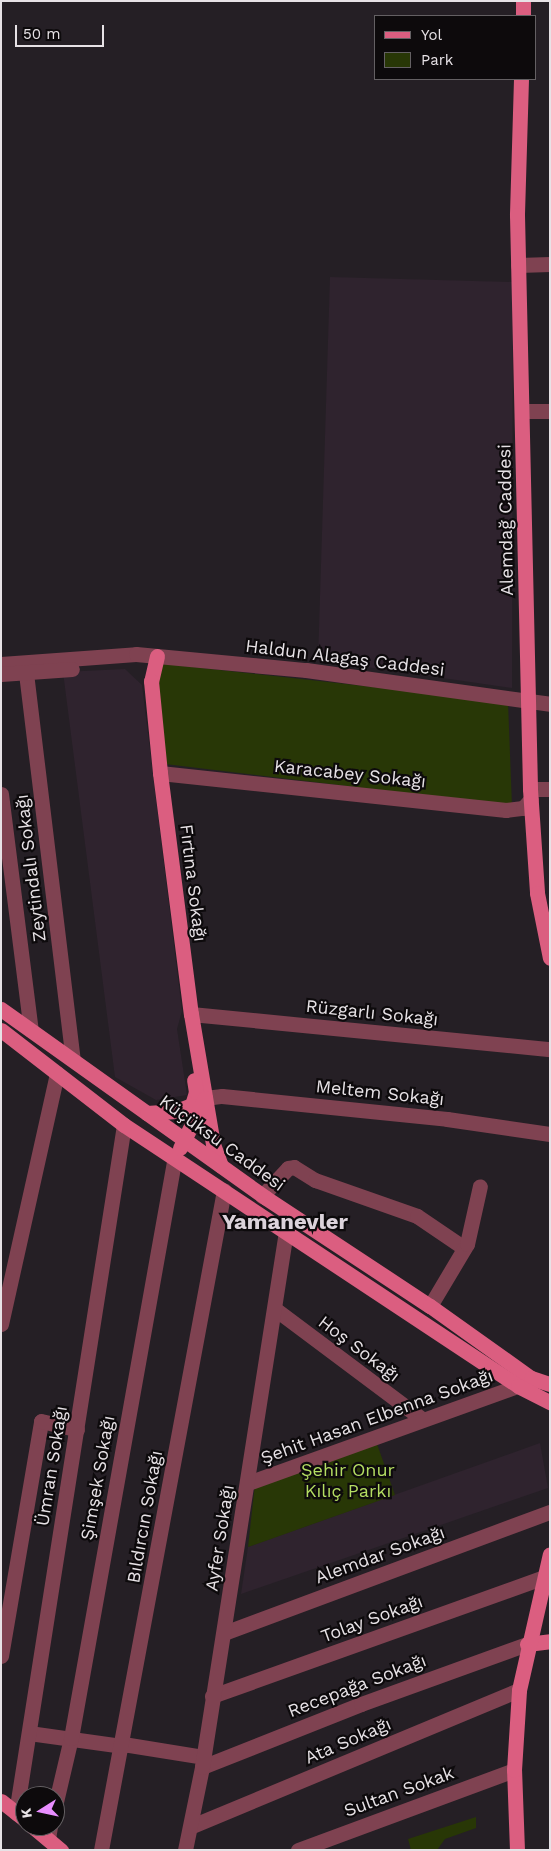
<!DOCTYPE html>
<html>
<head>
<meta charset="utf-8">
<style>
	body { margin:0 }
	#map { position:relative; width:551px; height:1851px; overflow:hidden; background:#251f25; font-family:"Work Sans",sans-serif }
	div>[style] { position:absolute }
	.built>* { inset:0; background:#2f232e }
	.green>* { inset:0; background:#283706 }
	.minor>* { height:15px; margin:-7.5px; padding:0 7.5px; transform-origin:7.5px; border-radius:7.5px; background:#7f4251 }
	.major>* { height:15px; margin:-7.5px; padding:0 7.5px; transform-origin:7.5px; border-radius:7.5px; background:#db5e80 }
	span { translate:-50% -50%; white-space:nowrap; text-align:center; line-height:1.15; -webkit-text-stroke:4.5px #0d0a0c; paint-order:stroke }
	.street-label { font-size:18px; color:#e7e2e6 }
	.park-label { font-size:18px; color:#b4dd62 }
	.district-label { font-size:22px; color:#dcd3db; font-weight:700 }
	.frame { position:absolute; inset:0; border:2px solid #e7e2e6; pointer-events:none }
	.legend { position:absolute; left:374px; top:15px; width:162px; height:65px; box-sizing:border-box; background:#0d0a0c; border:1px solid #646063; margin:0; padding:6px 9px; list-style:none; font-size:15px; color:#e7e2e6 }
	.legend li { display:flex; align-items:center; gap:10px; height:25px }
	.legend b { width:25px; border:1px solid #646063 }
	.north { position:absolute; left:15px; top:1786px; width:50px; height:50px; box-sizing:border-box; background:#0d0a0c; border:1px solid #646063; border-radius:50%; rotate:260deg; font-size:14px; font-weight:700; line-height:20px; text-align:center; color:#e7e2e6 }
	.north::after { content:''; display:block; margin:auto; width:18px; height:22px; background:#e88eff; clip-path:polygon(50% 0,100% 100%,50% 72%,0 100%) }
	.scale { position:absolute; left:15px; top:25px; width:89px; height:22px; box-sizing:border-box; border:2px solid #e7e2e6; border-top:0; padding-left:6px; font-size:15px; line-height:18px; white-space:nowrap; color:#e7e2e6; -webkit-text-stroke:4px #0d0a0c; paint-order:stroke }
</style>
</head>
<body>
<div id="map">
	<div class="built">
		<div style="clip-path:polygon(330px 277px,513px 282px,512px 688px,318px 660px)"></div>
		<div style="clip-path:polygon(125px 669px,142px 685px,182px 1011px,177px 1029px,187px 1095px,156px 1100px,115px 1077px,63px 672px)"></div>
		<div style="clip-path:polygon(540px 1443px,548px 1488px,241px 1594px,248px 1547px)"></div>
	</div>
	<div class="green">
		<div style="clip-path:polygon(156px 663px,508px 702px,512px 806px,165px 764px)"></div>
		<div style="clip-path:polygon(376px 1441px,395px 1495px,248px 1547px,255px 1484px)"></div>
		<div style="clip-path:polygon(476px 1817px,476px 1828px,445px 1839px,437px 1850px,411px 1850px,408px 1839px)"></div>
	</div>
	<div class="minor">
		<div style="left:518px;top:265px;width:32px;rotate:-2deg"></div>
		<div style="left:522px;top:411px;width:28px"></div>
		<div style="left:1px;top:664px;width:135px;rotate:-4.2deg"></div>
		<div style="left:136px;top:654px;width:171px;rotate:5.4deg"></div>
		<div style="left:306px;top:670px;width:246px;rotate:7.9deg"></div>
		<div style="left:26px;top:673px;width:389px;rotate:83.1deg"></div>
		<div style="left:1px;top:674px;width:71px;rotate:-4deg"></div>
		<div style="left:160px;top:773px;width:348px;rotate:6.1deg"></div>
		<div style="left:506px;top:810px;width:17px;rotate:-7deg"></div>
		<div style="left:523px;top:808px;width:12px;rotate:-48deg"></div>
		<div style="left:530px;top:789px;width:20px"></div>
		<div style="left:1px;top:794px;width:238px;rotate:82.8deg"></div>
		<div style="left:191px;top:1014px;width:361px;rotate:5.6deg"></div>
		<div style="left:205px;top:1098px;width:17px;rotate:-7deg"></div>
		<div style="left:222px;top:1096px;width:226px;rotate:5.8deg"></div>
		<div style="left:447px;top:1119px;width:104px;rotate:8.3deg"></div>
		<div style="left:262px;top:1196px;width:38px;rotate:-47deg"></div>
		<div style="left:288px;top:1168px;width:6px;rotate:-9deg"></div>
		<div style="left:294px;top:1167px;width:25px;rotate:32deg"></div>
		<div style="left:315px;top:1180px;width:108px;rotate:19.4deg"></div>
		<div style="left:417px;top:1216px;width:57px;rotate:34.2deg"></div>
		<div style="left:430px;top:1306px;width:72px;rotate:-59.2deg"></div>
		<div style="left:467px;top:1244px;width:59px;rotate:-77.4deg"></div>
		<div style="left:275px;top:1309px;width:184px;rotate:36.8deg"></div>
		<div style="left:1px;top:1324px;width:257px;rotate:-77.4deg"></div>
		<div style="left:248px;top:1483px;width:287px;rotate:-19.8deg"></div>
		<div style="left:224px;top:1633px;width:348px;rotate:-20.4deg"></div>
		<div style="left:1px;top:1656px;width:238px;rotate:-80.3deg"></div>
		<div style="left:41px;top:1421px;width:37px;rotate:13deg"></div>
		<div style="left:212px;top:1696px;width:354px;rotate:-19.7deg"></div>
		<div style="left:29px;top:1733px;width:95px;rotate:7.9deg"></div>
		<div style="left:123px;top:1744px;width:81px;rotate:9.2deg"></div>
		<div style="left:202px;top:1767px;width:171px;rotate:-21.6deg"></div>
		<div style="left:361px;top:1704px;width:177px;rotate:-19.9deg"></div>
		<div style="left:55px;top:1806px;width:70px;rotate:-76.8deg"></div>
		<div style="left:71px;top:1738px;width:591px;rotate:-79.87deg"></div>
		<div style="left:16px;top:1813px;width:696px;rotate:-81.08deg"></div>
		<div style="left:192px;top:1826px;width:354px;rotate:-22.6deg"></div>
		<div style="left:48px;top:1839px;width:13px;rotate:-81deg"></div>
		<div style="left:101px;top:1850px;width:671px;rotate:-79.44deg"></div>
		<div style="left:185px;top:1850px;width:85px;rotate:-78.4deg"></div>
		<div style="left:202px;top:1767px;width:543px;rotate:-81.09deg"></div>
		<div style="left:298px;top:1850px;width:230px;rotate:-20.3deg"></div>
	</div>
	<div class="major">
		<div style="left:523px;top:16px;width:15px;rotate:-90deg"></div>
		<div style="left:521px;top:79px;width:136px;rotate:91.7deg"></div>
		<div style="left:517px;top:215px;width:574px;rotate:88.7deg"></div>
		<div style="left:530px;top:789px;width:104px;rotate:86.1deg"></div>
		<div style="left:537px;top:893px;width:66px;rotate:78.7deg"></div>
		<div style="left:157px;top:656px;width:26px;rotate:103deg"></div>
		<div style="left:151px;top:681px;width:92px;rotate:84.4deg"></div>
		<div style="left:160px;top:773px;width:243px;rotate:82.7deg"></div>
		<div style="left:191px;top:1014px;width:132px;rotate:80.4deg"></div>
		<div style="left:213px;top:1144px;width:23px;rotate:70deg"></div>
		<div style="left:1px;top:1009px;width:325px;rotate:35.5deg"></div>
		<div style="left:266px;top:1198px;width:196px;rotate:33.4deg"></div>
		<div style="left:430px;top:1306px;width:124px;rotate:35.5deg"></div>
		<div style="left:531px;top:1378px;width:20px;rotate:18deg"></div>
		<div style="left:1px;top:1030px;width:155px;rotate:37.7deg"></div>
		<div style="left:124px;top:1125px;width:473px;rotate:33.5deg"></div>
		<div style="left:518px;top:1386px;width:36px;rotate:27deg"></div>
		<div style="left:147px;top:1113px;width:29px;rotate:-4deg"></div>
		<div style="left:176px;top:1111px;width:17px;rotate:-21deg"></div>
		<div style="left:192px;top:1105px;width:14px;rotate:-73deg"></div>
		<div style="left:196px;top:1092px;width:12px;rotate:-99deg"></div>
		<div style="left:180px;top:1148px;width:56px;rotate:-63.4deg"></div>
		<div style="left:527px;top:1644px;width:23px;rotate:-7deg"></div>
		<div style="left:1px;top:1801px;width:31px;rotate:38deg"></div>
		<div style="left:32px;top:1826px;width:38px;rotate:40deg"></div>
		<div style="left:517px;top:1850px;width:80px;rotate:-92.1deg"></div>
		<div style="left:514px;top:1770px;width:80px;rotate:-86.4deg"></div>
		<div style="left:519px;top:1690px;width:139px;rotate:-77.2deg"></div>
	</div>
	<div class="street-label">
		<span style="left:506px;top:520px;rotate:-91deg">Alemdağ Caddesi</span>
		<span style="left:345px;top:658px;rotate:7deg">Haldun Alagaş Caddesi</span>
		<span style="left:350px;top:774px;rotate:6deg">Karacabey Sokağı</span>
		<span style="left:31px;top:868px;rotate:-97deg">Zeytindalı Sokağı</span>
		<span style="left:193px;top:883px;rotate:83deg">Fırtına Sokağı</span>
		<span style="left:372px;top:1013px;rotate:6deg">Rüzgarlı Sokağı</span>
		<span style="left:380px;top:1093px;rotate:6deg">Meltem Sokağı</span>
		<span style="left:222px;top:1143px;rotate:36deg">Küçüksu Caddesi</span>
		<span style="left:359px;top:1349px;rotate:37deg">Hoş Sokağı</span>
		<span style="left:377px;top:1417px;rotate:-20deg">Şehit Hasan Elbenna Sokağı</span>
		<span style="left:52px;top:1466px;rotate:-81deg">Ümran Sokağı</span>
		<span style="left:98px;top:1478px;rotate:-80deg">Şimşek Sokağı</span>
		<span style="left:145px;top:1517px;rotate:-80deg">Bıldırcın Sokağı</span>
		<span style="left:220px;top:1538px;rotate:-81deg">Ayfer Sokağı</span>
		<span style="left:380px;top:1555px;rotate:-20deg">Alemdar Sokağı</span>
		<span style="left:372px;top:1619px;rotate:-20deg">Tolay Sokağı</span>
		<span style="left:357px;top:1686px;rotate:-21deg">Recepağa Sokağı</span>
		<span style="left:348px;top:1741px;rotate:-23deg">Ata Sokağı</span>
		<span style="left:399px;top:1792px;rotate:-20deg">Sultan Sokak</span>
	</div>
	<div class="park-label">
		<span style="left:348px;top:1481px">Şehir Onur<br>Kılıç Parkı</span>
	</div>
	<div class="district-label">
		<span style="left:285px;top:1222px">Yamanevler</span>
	</div>
	<div class="frame"></div>
	<ul class="legend">
	<li><b style="height:6px;background:#db5e80"></b>Yol</li>
	<li><b style="height:14px;background:#283706"></b>Park</li>
	</ul>
	<div class="north">K</div>
	<div class="scale">50 m</div>
</div>
</body>
</html>
